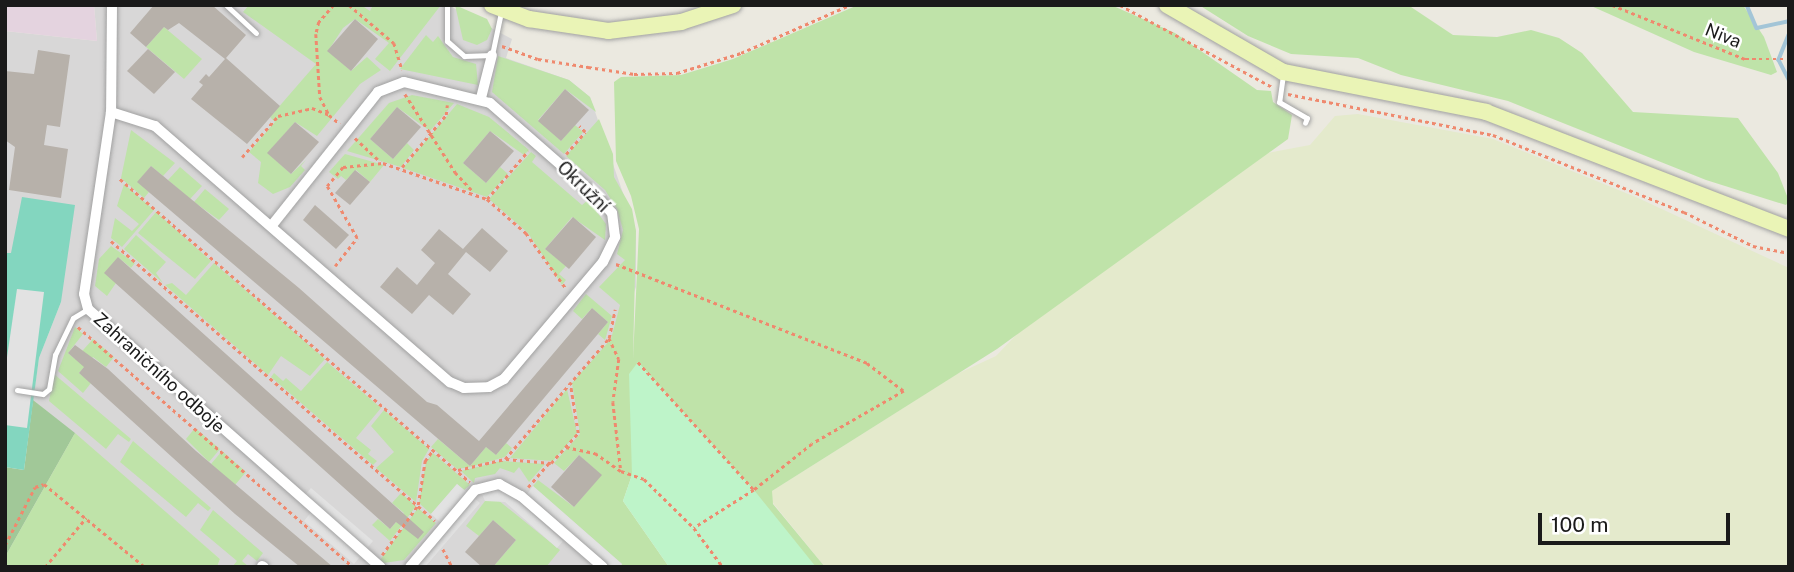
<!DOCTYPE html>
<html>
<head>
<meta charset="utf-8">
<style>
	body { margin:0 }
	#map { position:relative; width:1794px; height:572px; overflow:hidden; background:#ebe9e0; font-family:"Public Sans",sans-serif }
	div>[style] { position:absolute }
	.residential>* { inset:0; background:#d8d7d7 }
	.industrial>* { inset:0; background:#e4d3df }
	.farmland>* { inset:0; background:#e4eacc }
	.grass>* { inset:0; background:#bfe3a9 }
	.forest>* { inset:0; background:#a1c898 }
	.park>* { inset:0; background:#bef4c9 }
	.pitch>* { inset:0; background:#83d6bf }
	.parking>* { inset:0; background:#e2e2e2 }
	.stream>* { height:3.5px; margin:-1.75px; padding:0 1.75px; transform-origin:1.75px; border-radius:1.75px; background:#a3c5d7 }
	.building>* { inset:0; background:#b7b1aa }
	.path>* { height:2.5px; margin-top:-1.25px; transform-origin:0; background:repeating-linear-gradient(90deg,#ef896e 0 3.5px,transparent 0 7px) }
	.roads { filter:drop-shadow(0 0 2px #a1a1a1) drop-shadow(0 0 2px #a1a1a1) }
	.service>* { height:5px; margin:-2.5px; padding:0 2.5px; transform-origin:2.5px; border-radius:2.5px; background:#fff }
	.minor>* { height:10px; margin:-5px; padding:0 5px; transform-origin:5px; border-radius:5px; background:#fff }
	.secondary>* { height:16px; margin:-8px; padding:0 8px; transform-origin:8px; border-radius:8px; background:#eaf4b6 }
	span { translate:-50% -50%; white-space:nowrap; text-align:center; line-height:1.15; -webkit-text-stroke:5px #fff; paint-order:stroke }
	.street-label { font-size:18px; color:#1a1a1a }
	.frame { position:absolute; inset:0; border:7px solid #1a1a1a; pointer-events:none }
	.scale { position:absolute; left:1538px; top:513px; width:192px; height:32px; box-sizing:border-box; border:4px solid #1a1a1a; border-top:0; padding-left:9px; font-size:21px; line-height:24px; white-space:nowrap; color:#1a1a1a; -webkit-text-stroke:5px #fff; paint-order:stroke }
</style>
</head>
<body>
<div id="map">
	<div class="residential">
		<div style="clip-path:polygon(94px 5px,448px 5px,512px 39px,506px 58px,569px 80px,590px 97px,636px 231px,636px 287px,600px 380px,625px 567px,217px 567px,220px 559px,33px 400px,39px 358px,61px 302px,11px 253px,5px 253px,5px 31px,97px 41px)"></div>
	</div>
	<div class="industrial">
		<div style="clip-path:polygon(5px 5px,94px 5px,97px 41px,5px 31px)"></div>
	</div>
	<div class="farmland">
		<div style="clip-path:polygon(1358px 114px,1493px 139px,1638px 198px,1789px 268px,1789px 567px,825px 567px,769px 498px,772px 491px,957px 374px,996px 356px,1017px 334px,1268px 153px,1310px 145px,1335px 116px)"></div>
	</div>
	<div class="grass">
		<div style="clip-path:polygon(249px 5px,361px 5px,370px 11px,373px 5px,441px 5px,390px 71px,375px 59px,389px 43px,355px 19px,343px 28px,328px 51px,351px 71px,367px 57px,381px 70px,360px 84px,317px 136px,295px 122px,268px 153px,291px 174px,306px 160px,301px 166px,305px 170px,290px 187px,273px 194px,258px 183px,261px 162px,249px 152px,275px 122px,270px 117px,316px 64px,243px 12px)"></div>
		<div style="clip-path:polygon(455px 5px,487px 19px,492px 29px,487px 40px,477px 45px,463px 40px)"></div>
		<div style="clip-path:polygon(858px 5px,1111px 5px,1175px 33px,1257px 90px,1271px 91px,1273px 102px,1292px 115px,1288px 139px,997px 349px,772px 491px,773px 504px,825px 567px,682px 567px,632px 370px,632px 475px,623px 501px,669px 567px,620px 567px,622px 564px,533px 486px,538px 480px,574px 507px,601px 475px,579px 455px,564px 471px,554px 463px,580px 434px,572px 383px,611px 339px,620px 305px,599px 287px,625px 260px,617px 254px,623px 230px,617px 209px,605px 190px,566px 156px,599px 119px,613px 154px,614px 177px,632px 209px,636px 231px,633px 359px,639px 229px,631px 196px,616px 161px,614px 82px,621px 77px,681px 75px,733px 59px)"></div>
		<div style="clip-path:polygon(1199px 5px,1408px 5px,1453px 35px,1497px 37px,1531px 30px,1559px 38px,1582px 53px,1633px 112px,1738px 118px,1778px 173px,1789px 201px,1786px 205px,1706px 180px,1508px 101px,1401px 75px,1358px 58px,1291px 54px,1248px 36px)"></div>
		<div style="clip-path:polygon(1589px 5px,1743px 5px,1764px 37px,1777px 72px,1771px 75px,1694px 52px)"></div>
		<div style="clip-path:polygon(164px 27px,202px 59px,184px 79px,146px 47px)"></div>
		<div style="clip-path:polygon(426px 35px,433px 42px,438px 36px,453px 57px,476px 64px,478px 85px,400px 69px)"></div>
		<div style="clip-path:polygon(498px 56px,569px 80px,590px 97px,596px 112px,565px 89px,538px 120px,561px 141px,575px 125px,583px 132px,564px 154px,492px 92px)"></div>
		<div style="clip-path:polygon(412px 95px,454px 103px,430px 131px,397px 107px,370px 139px,393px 159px,407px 143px,414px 150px,401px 167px,347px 151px,389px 103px)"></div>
		<div style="clip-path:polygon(457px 104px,489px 117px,529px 150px,524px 155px,490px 131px,463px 163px,486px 183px,500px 167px,508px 174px,487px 197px,403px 168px)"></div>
		<div style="clip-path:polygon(131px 130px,175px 163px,163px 176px,151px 166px,138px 182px,149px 192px,144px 198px,121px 178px)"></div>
		<div style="clip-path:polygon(531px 152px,536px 156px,532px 162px,582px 205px,588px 200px,606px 224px,605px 240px,572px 217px,545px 249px,566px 266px,559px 274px,566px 280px,562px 285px,528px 233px,489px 199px)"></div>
		<div style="clip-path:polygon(345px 154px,384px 165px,370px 182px,356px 170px,346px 180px,341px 176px,338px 179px,329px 172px)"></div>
		<div style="clip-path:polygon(180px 167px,202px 186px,190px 199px,168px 180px)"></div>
		<div style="clip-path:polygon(124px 184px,154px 210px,122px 247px,111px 238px,115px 218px,132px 231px,139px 224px,117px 206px)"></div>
		<div style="clip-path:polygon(205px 189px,229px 209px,219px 220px,194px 202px)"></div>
		<div style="clip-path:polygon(156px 212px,211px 261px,195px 279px,138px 233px)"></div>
		<div style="clip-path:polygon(136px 235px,166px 262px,156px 273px,163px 283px,124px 249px)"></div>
		<div style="clip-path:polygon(111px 246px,135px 263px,131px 268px,118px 257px,116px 283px,107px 296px,95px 286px,99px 259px)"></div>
		<div style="clip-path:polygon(214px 263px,325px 359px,310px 376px,281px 356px,268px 375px,165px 285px,172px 283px,186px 295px)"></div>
		<div style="clip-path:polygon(586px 294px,612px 316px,605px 340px,598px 334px,608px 322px,592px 308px,582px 319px,573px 311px)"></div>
		<div style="clip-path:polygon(75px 327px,83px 334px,68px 353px,75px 359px,93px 339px,114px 357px,106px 367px,93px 357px,79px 373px,91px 383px,83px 393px,58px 371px)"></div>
		<div style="clip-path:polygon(327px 362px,381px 408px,356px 438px,371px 450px,368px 454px,377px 461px,373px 465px,271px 377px,274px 373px,283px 381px,286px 378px,301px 391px)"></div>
		<div style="clip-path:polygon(54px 374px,131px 439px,129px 442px,118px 434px,106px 449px,49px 401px)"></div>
		<div style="clip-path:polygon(567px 389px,577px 433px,553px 461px,510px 458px)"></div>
		<div style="clip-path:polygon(384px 410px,429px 449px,422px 461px,416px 502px,376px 468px,394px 452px,371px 426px)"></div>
		<div style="clip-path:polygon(195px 428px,220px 449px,209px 462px,186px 439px)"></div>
		<div style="clip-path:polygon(75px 433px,220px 559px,217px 567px,5px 567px,5px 557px)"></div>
		<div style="clip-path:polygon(438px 439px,470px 466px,486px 447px,496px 455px,506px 443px,512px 448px,505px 457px,470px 467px,457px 469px,431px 447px)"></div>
		<div style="clip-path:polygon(133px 441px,211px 508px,208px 511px,198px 503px,186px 517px,120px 462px)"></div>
		<div style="clip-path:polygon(222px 451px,246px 472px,235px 485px,211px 464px)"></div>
		<div style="clip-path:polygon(433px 453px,470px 485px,464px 490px,457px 484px,431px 514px,419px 503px,426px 462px)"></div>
		<div style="clip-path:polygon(501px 461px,545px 464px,529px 482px,519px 467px,514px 473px,500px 468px,495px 474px,475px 478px,474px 483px,461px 471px)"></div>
		<div style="clip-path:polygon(401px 493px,416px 506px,390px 541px,372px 525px,378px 519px,390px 529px,404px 513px,392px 503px)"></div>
		<div style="clip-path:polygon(498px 500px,560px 550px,546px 567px,493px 567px,516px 540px,493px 520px,479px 536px,466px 526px,485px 501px)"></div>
		<div style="clip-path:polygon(418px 508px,436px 523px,404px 560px,384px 563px,380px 560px)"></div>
		<div style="clip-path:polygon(213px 510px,263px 553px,257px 561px,248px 554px,242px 561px,249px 567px,232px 567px,237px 561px,200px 530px)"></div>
	</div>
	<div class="forest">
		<div style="clip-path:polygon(33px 400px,75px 433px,5px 557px,5px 467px,24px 470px)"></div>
	</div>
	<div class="park">
		<div style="clip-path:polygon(638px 362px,754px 490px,816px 567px,669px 567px,623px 501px,632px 475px,629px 374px)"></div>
	</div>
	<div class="pitch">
		<div style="clip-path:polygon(22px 197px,75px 205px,61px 302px,39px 358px,24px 470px,5px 467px,5px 253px,11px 253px)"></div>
	</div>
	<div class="parking">
		<div style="clip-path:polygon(17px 289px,44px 292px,27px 428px,5px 425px,5px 371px)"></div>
		<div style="clip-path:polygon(457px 484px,480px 503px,425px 567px,416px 567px,446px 527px,431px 514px)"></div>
		<div style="clip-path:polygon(533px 486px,622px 564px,620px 567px,611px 567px,527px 494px)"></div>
		<div style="clip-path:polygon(311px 488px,373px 541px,354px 564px,304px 521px,316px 506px,305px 495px)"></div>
		<div style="clip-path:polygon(491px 489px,509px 493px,563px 541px,557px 548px,505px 502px,485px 501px,481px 492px)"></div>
	</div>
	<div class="stream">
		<div style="left:1747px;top:5px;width:25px;rotate:67deg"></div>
		<div style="left:1757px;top:28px;width:33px;rotate:-12deg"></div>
		<div style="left:1789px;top:35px;width:27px;rotate:112deg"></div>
		<div style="left:1779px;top:60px;width:22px;rotate:63deg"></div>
	</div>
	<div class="building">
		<div style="clip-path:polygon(154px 5px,212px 5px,246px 35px,226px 58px,280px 106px,247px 144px,191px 99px,203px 85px,199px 82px,206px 74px,209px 77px,225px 59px,179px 23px,168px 30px,164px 27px,146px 47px,130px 33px)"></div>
		<div style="clip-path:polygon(355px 19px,378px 39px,351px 71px,327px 51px)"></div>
		<div style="clip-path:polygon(148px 49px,175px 72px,154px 94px,127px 71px)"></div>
		<div style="clip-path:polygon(38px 50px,70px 55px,60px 127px,47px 125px,44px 145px,68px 149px,61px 198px,9px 190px,15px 147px,5px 140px,5px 71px,34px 74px)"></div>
		<div style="clip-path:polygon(565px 89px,589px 110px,561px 141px,538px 121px)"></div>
		<div style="clip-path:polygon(397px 107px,421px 127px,393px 159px,370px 139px)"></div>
		<div style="clip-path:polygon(295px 122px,319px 142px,291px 174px,267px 153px)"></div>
		<div style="clip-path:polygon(490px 131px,514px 151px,486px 183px,463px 163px)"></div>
		<div style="clip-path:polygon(151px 166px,299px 288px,427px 402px,437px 405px,479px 441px,592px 308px,608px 322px,496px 455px,486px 447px,470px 466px,137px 182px)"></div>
		<div style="clip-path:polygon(355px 170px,370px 182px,350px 205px,335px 193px)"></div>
		<div style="clip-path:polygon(315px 205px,349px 235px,336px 249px,303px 220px)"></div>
		<div style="clip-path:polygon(573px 217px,596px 237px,569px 269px,545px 249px)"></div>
		<div style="clip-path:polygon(482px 228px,508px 251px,490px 272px,466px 252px,448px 274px,471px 294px,453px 315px,429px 295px,412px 314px,380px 287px,397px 267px,417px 285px,435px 263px,421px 250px,439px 229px,463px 249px)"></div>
		<div style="clip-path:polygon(118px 257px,424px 532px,418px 539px,396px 522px,390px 529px,104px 273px)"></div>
		<div style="clip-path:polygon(75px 345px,108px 369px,196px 451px,333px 567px,300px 567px,235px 514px,79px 373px,84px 367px,68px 353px)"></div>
		<div style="clip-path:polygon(579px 455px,602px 475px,574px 507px,551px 487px)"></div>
		<div style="clip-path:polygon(493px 520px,516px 540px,493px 567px,482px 567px,465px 552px)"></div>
	</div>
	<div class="path">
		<div style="left:334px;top:5px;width:23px;rotate:131deg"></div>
		<div style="left:319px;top:22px;width:12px;rotate:104deg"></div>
		<div style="left:316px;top:34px;width:63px;rotate:86.4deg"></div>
		<div style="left:320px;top:97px;width:20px;rotate:63deg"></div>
		<div style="left:329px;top:115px;width:14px;rotate:39deg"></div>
		<div style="left:349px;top:5px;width:59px;rotate:40.2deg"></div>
		<div style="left:394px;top:43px;width:28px;rotate:73deg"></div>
		<div style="left:1120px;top:5px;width:173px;rotate:28.3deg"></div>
		<div style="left:1612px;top:5px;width:144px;rotate:22.1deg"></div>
		<div style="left:1745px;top:59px;width:44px"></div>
		<div style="left:502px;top:46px;width:38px;rotate:20deg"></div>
		<div style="left:538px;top:59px;width:51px;rotate:9.1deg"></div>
		<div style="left:588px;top:67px;width:47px;rotate:8.7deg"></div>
		<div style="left:634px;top:74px;width:43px;rotate:-1.3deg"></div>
		<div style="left:677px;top:73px;width:67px;rotate:-17.4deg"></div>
		<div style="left:741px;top:53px;width:119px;rotate:-23.8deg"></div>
		<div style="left:405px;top:94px;width:93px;rotate:57.3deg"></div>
		<div style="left:455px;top:172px;width:26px;rotate:47deg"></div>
		<div style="left:1288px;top:94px;width:209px;rotate:11.3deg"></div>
		<div style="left:1493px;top:135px;width:206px;rotate:22deg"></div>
		<div style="left:1684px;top:212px;width:77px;rotate:26.2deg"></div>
		<div style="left:1753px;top:246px;width:37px;rotate:11deg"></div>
		<div style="left:355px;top:138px;width:35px;rotate:43deg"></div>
		<div style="left:566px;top:154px;width:29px;rotate:-49deg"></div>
		<div style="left:585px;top:132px;width:8px;rotate:-135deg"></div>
		<div style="left:242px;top:157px;width:55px;rotate:-48.7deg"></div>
		<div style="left:278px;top:116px;width:35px;rotate:-13deg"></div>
		<div style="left:312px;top:108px;width:18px;rotate:22deg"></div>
		<div style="left:402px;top:167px;width:68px;rotate:-49.8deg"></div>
		<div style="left:446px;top:115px;width:10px;rotate:-84deg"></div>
		<div style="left:120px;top:179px;width:463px;rotate:40.9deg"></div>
		<div style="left:487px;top:199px;width:63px;rotate:-49.5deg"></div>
		<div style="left:111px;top:241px;width:428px;rotate:40.8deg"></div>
		<div style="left:616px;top:264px;width:270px;rotate:21.5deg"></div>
		<div style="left:867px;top:363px;width:46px;rotate:37.1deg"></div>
		<div style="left:904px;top:391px;width:106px;rotate:150.1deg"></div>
		<div style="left:812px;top:444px;width:74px;rotate:141.6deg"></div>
		<div style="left:754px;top:490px;width:71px;rotate:147.7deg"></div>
		<div style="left:335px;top:266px;width:36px;rotate:-52deg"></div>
		<div style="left:357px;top:238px;width:60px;rotate:-120deg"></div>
		<div style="left:327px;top:186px;width:25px;rotate:-50deg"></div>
		<div style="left:343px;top:167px;width:40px;rotate:-5.7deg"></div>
		<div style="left:383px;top:163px;width:110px;rotate:19.1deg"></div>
		<div style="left:487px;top:199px;width:52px;rotate:41.1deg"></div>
		<div style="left:526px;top:233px;width:67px;rotate:54.2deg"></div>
		<div style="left:78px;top:327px;width:365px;rotate:41.1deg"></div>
		<div style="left:609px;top:338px;width:23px;rotate:65deg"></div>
		<div style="left:619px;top:359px;width:43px;rotate:97.9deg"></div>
		<div style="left:613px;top:402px;width:69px;rotate:83.4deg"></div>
		<div style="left:638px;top:362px;width:173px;rotate:47.8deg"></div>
		<div style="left:566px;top:447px;width:30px;rotate:12deg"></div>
		<div style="left:595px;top:453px;width:32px;rotate:35deg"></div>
		<div style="left:621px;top:471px;width:24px;rotate:19deg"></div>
		<div style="left:644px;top:479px;width:70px;rotate:44.4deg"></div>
		<div style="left:694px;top:528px;width:49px;rotate:53.4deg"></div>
		<div style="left:506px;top:459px;width:45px;rotate:5.1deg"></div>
		<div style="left:551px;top:463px;width:40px;rotate:-48deg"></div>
		<div style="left:578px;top:433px;width:51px;rotate:-99.1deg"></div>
		<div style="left:458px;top:470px;width:48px;rotate:-13.2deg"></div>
		<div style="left:505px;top:459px;width:160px;rotate:-49.3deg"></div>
		<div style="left:609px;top:338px;width:29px;rotate:-78deg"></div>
		<div style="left:528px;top:487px;width:32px;rotate:-49deg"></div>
		<div style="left:5px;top:545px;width:65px;rotate:-62.7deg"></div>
		<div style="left:35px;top:487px;width:9px;rotate:-18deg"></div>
		<div style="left:44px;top:484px;width:131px;rotate:39.4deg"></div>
		<div style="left:443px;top:549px;width:20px;rotate:63deg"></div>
		<div style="left:382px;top:555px;width:62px;rotate:-54.2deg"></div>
		<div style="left:418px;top:505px;width:45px;rotate:-81deg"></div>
		<div style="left:425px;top:461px;width:14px;rotate:-54deg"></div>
		<div style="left:45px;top:567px;width:64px;rotate:-50.1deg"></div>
	</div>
	<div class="roads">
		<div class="service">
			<div style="left:226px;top:5px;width:41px;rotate:43deg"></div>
			<div style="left:447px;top:5px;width:36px;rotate:90deg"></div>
			<div style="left:447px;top:41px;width:23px;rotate:41deg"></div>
			<div style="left:464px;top:56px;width:28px;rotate:-2deg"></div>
			<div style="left:492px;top:55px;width:44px;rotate:-78.2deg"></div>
			<div style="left:1283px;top:75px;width:27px;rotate:98deg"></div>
			<div style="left:1279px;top:102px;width:32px;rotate:30deg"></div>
			<div style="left:1307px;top:118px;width:5px;rotate:112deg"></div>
			<div style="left:17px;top:390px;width:26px;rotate:9deg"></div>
			<div style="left:43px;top:394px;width:8px;rotate:-40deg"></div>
			<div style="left:49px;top:389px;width:35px;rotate:-80deg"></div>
			<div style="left:55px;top:355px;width:41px;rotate:-64.1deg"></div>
			<div style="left:73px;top:318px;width:17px;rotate:-31deg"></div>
		</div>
		<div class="minor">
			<div style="left:112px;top:5px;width:107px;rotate:90.5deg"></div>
			<div style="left:111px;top:112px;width:184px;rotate:98.4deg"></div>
			<div style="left:84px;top:294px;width:16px;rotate:75deg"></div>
			<div style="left:88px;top:309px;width:390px;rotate:41.4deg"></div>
			<div style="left:481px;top:98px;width:44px;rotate:-75.7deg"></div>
			<div style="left:111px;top:112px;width:46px;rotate:17.7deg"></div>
			<div style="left:155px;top:126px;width:391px;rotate:41deg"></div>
			<div style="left:450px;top:382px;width:15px;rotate:23deg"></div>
			<div style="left:464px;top:388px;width:25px;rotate:-2deg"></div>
			<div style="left:489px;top:387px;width:17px;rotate:-28deg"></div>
			<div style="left:504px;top:379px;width:153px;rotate:-49.8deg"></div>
			<div style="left:603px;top:262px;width:28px;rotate:-64deg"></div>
			<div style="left:615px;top:237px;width:24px;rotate:-97deg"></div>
			<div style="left:612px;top:213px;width:25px;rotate:-133deg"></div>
			<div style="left:595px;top:195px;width:140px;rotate:-138.8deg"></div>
			<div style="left:490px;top:103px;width:89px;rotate:-166.3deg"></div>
			<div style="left:404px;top:82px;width:28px;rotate:159deg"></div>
			<div style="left:378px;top:92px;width:169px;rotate:128.5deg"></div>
			<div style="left:262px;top:566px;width:2px;rotate:27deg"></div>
			<div style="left:410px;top:567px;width:101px;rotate:-49.8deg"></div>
			<div style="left:475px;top:490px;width:25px;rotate:-14deg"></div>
			<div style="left:499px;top:484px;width:25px;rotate:29deg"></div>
			<div style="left:521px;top:496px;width:108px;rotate:40.9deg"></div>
		</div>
		<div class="secondary">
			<div style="left:492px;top:5px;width:40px;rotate:21deg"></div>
			<div style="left:529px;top:19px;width:80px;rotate:8.6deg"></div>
			<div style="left:608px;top:31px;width:74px;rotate:-7deg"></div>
			<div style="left:681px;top:22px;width:55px;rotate:-18.1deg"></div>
			<div style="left:1167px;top:5px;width:134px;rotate:30deg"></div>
			<div style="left:1283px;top:72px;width:207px;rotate:11.1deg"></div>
			<div style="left:1486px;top:112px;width:325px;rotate:21.1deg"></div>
		</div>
	</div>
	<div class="street-label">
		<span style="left:1723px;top:36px;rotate:22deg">Niva</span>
		<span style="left:583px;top:187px;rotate:44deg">Okružní</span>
		<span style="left:159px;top:373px;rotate:42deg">Zahraničního odboje</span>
	</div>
	<div class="frame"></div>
	<div class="scale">100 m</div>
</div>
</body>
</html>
